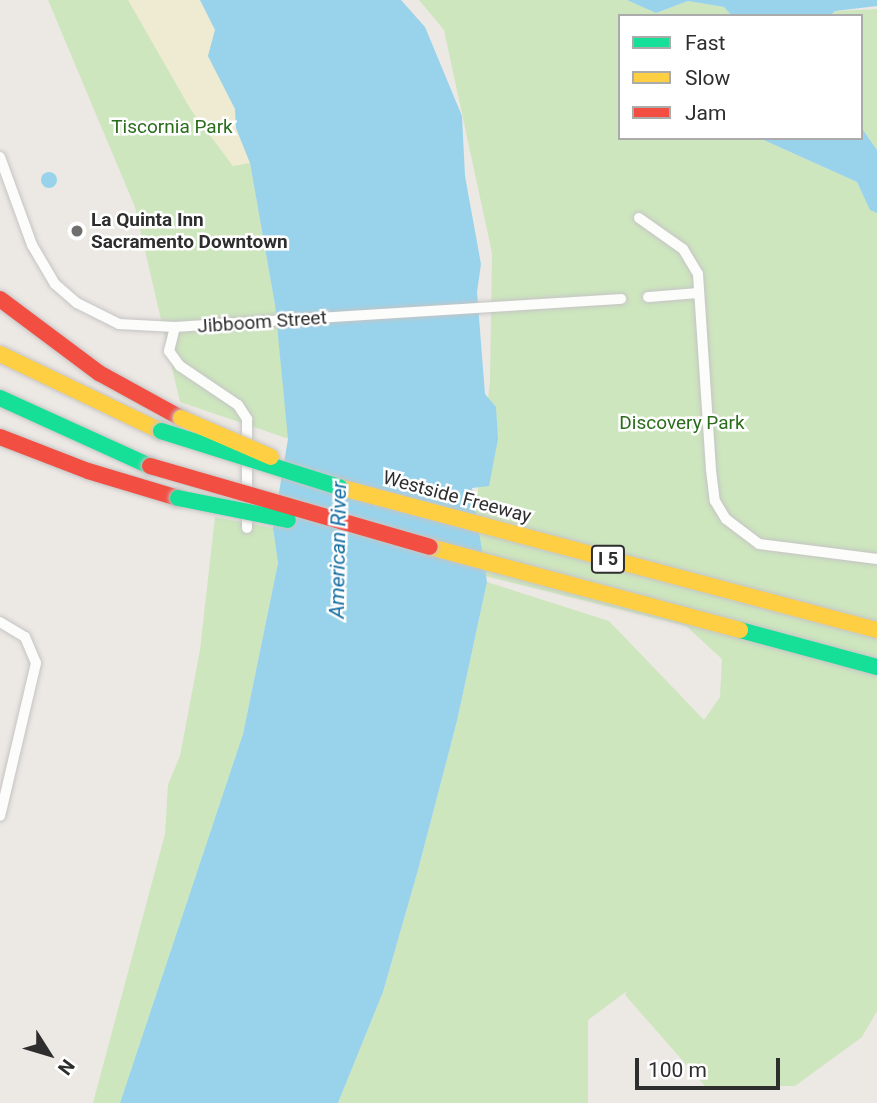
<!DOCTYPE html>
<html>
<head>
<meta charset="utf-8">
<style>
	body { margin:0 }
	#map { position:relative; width:877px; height:1103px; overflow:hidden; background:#ece8e4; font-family:Roboto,sans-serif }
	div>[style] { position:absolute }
	.green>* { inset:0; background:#cde6be }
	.sand>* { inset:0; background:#efebd3 }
	.water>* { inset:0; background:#99d3eb }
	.round { border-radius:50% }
	.roads { filter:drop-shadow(0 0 2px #c5c4c4) drop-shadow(0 0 2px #c5c4c4) }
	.street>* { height:10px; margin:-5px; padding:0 5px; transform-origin:5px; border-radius:5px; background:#fcfcfb }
	.fast>* { height:16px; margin:-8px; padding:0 8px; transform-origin:8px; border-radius:8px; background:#16e098 }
	.slow>* { height:16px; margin:-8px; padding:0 8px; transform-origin:8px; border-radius:8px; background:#ffcf43 }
	.jam>* { height:16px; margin:-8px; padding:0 8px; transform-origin:8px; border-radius:8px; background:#f24e42 }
	.bridges { filter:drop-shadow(0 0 2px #c6c5c4) drop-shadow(0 0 2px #c6c5c4) }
	.fast-bridge>* { height:16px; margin:-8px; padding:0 8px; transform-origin:8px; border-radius:8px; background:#16e098 }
	.slow-bridge>* { height:16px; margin:-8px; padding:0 8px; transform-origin:8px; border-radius:8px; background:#ffcf43 }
	.jam-bridge>* { height:16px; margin:-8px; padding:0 8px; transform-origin:8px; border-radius:8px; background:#f24e42 }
	.dots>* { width:19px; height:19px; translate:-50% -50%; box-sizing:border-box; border:4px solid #fff; border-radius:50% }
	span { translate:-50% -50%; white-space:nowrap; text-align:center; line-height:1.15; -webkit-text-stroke:5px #fff; paint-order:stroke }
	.shield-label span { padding:2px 5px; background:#fff; border:2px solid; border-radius:5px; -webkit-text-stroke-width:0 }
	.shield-label { font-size:18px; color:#2e2e2e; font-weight:700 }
	.park-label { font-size:19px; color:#2a6c1c }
	.poi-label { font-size:19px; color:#2e2e2e; font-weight:700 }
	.left { translate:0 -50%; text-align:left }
	.street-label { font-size:19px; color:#2e2e2e }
	.water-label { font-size:21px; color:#0f6aa0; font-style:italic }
	.legend { position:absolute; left:618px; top:14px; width:245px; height:126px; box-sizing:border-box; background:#fff; border:2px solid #ababab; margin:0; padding:9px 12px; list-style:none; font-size:21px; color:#2e2e2e }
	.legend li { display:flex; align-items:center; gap:14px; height:35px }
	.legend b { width:35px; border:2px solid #ababab }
	.north { position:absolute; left:14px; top:1019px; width:70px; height:70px; -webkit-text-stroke:5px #fff; paint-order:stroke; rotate:127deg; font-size:19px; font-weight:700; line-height:28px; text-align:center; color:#2e2e2e }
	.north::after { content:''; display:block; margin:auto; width:24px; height:32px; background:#2e2e2e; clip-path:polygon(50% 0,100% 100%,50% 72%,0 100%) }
	.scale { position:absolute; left:635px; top:1058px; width:145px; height:32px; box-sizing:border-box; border:4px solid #2e2e2e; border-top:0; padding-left:9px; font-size:21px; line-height:24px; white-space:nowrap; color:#2e2e2e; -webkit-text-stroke:5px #fff; paint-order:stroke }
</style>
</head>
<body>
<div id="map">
	<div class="green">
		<div style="clip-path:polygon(48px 0,200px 0,250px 163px,275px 305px,289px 439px,180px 402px,135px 207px)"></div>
		<div style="clip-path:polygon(419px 0,627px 0,656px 13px,688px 1px,725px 7px,732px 16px,620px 16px,620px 138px,759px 138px,857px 182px,870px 209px,877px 213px,877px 1011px,862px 1037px,795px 1086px,705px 1086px,625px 995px,627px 991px,588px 1020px,588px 1103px,338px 1103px,383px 992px,418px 870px,457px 721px,487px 582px,609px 621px,704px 720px,720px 697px,722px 659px,686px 626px,469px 572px,490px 381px,492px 253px,444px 30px)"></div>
		<div style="clip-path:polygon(877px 9px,877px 150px,861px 127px,861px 16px,830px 16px,835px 11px)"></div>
		<div style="clip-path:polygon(215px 517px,273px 528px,278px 563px,243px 734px,120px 1103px,93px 1103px,165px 834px,168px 785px,180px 756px,200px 650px)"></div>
	</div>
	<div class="sand">
		<div style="clip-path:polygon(128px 0,200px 0,215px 30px,208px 56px,235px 109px,236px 128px,250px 163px,233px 166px,191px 110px)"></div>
	</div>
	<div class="water">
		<div style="clip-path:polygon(200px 0,401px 0,425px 27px,462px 116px,465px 176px,481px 264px,477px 292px,485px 394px,496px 407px,498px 439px,489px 486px,472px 488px,487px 582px,457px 721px,418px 870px,383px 992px,338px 1103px,120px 1103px,243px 734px,278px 563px,273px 528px,288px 439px,275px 305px,250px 163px,236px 128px,235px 109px,208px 56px,215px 30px)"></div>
		<div style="clip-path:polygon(627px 0,877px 0,877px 6px,835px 11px,830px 16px,732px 16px,724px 7px,688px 1px,656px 13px)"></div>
		<div style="clip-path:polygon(861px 127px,877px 150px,877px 213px,870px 210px,857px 182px,759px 138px,861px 138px)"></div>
		<div class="round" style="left:41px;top:172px;width:16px;height:16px"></div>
	</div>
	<div class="roads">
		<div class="street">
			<div style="left:0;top:157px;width:94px;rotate:70deg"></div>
			<div style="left:32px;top:245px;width:45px;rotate:59.5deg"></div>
			<div style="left:55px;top:284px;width:29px;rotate:41deg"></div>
			<div style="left:77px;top:303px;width:47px;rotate:26.6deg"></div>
			<div style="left:119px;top:324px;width:56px;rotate:3.1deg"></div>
			<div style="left:175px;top:327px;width:447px;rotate:-3.6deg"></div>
			<div style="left:639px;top:218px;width:54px;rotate:35.2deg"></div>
			<div style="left:683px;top:249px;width:29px;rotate:59deg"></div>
			<div style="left:698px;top:274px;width:196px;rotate:86.2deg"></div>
			<div style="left:711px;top:470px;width:31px;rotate:83deg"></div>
			<div style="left:715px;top:501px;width:21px;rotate:59deg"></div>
			<div style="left:726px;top:519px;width:41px;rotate:37.1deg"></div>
			<div style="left:759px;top:544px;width:119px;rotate:7.2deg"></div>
			<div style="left:648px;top:297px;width:51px;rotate:-4.5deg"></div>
			<div style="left:175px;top:327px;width:25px;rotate:104deg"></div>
			<div style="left:169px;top:351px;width:19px;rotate:54deg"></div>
			<div style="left:180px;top:366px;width:70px;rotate:33.9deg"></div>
			<div style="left:238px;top:405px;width:17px;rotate:57deg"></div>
			<div style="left:247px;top:419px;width:109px;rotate:90deg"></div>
			<div style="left:0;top:622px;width:29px;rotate:31deg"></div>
			<div style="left:25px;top:637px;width:28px;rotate:67deg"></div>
			<div style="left:36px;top:663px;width:157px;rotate:103.2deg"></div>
		</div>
		<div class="fast">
			<div style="left:0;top:398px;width:165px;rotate:24.4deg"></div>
			<div style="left:740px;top:630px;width:142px;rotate:15.1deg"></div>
		</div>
		<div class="slow">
			<div style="left:0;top:354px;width:178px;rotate:25.6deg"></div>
			<div style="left:339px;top:487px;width:557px;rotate:14.89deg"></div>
			<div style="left:430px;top:547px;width:321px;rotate:15deg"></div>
		</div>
		<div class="jam">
			<div style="left:0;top:299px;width:124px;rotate:36.8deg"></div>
			<div style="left:99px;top:373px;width:94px;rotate:28.8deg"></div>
			<div style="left:0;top:437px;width:94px;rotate:21.1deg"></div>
			<div style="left:88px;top:471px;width:94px;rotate:16.7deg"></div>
		</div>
	</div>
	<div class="bridges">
		<div class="fast-bridge">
			<div style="left:161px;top:431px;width:187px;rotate:17.5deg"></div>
			<div style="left:178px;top:498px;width:112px;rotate:11.3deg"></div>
		</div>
		<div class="slow-bridge">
			<div style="left:181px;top:418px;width:98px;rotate:23.4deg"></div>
		</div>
		<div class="jam-bridge">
			<div style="left:150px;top:466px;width:291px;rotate:16.1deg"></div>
		</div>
	</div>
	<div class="dots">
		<div style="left:77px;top:231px;background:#706f6e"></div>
	</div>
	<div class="shield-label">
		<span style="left:608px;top:559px">I 5</span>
	</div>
	<div class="park-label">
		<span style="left:172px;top:127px">Tiscornia Park</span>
		<span style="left:682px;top:423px">Discovery Park</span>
	</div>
	<div class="poi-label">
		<span class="left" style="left:91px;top:231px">La Quinta Inn<br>Sacramento Downtown</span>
	</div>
	<div class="street-label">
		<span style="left:262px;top:322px;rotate:-4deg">Jibboom Street</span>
		<span style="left:457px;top:497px;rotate:15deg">Westside Freeway</span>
	</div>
	<div class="water-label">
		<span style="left:338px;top:550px;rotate:-89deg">American River</span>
	</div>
	<ul class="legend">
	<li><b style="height:9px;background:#16e098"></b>Fast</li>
	<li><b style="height:9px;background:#ffcf43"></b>Slow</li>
	<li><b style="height:9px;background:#f24e42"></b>Jam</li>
	</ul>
	<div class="north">N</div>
	<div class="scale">100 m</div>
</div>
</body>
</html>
